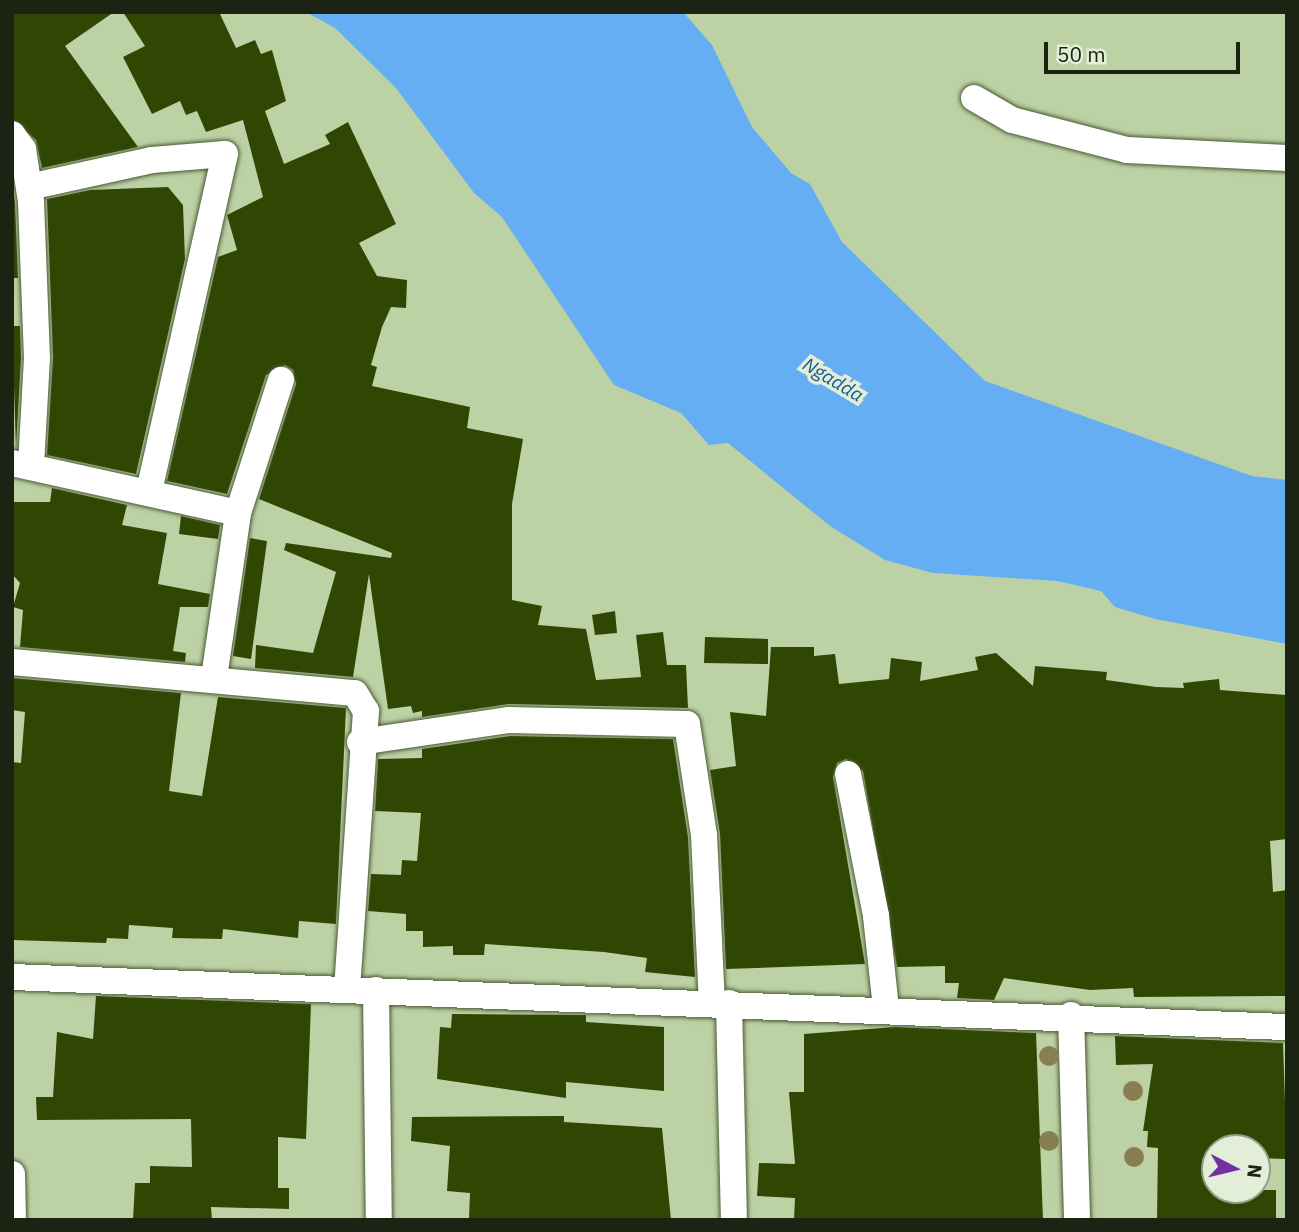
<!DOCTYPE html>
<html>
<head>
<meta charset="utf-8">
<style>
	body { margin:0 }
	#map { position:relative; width:1299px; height:1232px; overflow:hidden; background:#bcd2a5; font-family:"IBM Plex Sans",sans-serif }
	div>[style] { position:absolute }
	.water>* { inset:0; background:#65aef4 }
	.building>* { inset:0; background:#2f4702 }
	.roads { filter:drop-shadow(0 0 2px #495b34) drop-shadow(0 0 2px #495b34) }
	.street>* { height:26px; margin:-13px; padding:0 13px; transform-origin:13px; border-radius:13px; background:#fff }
	.trees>* { width:20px; height:20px; margin:-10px; border-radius:50%; background:#877e51 }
	span { translate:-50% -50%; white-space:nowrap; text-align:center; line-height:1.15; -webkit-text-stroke:7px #e3eed8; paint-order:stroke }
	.water-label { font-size:19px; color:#145991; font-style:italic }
	.frame { position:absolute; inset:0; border:14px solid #1b2312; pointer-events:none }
	.north { position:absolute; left:1201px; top:1134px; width:70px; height:70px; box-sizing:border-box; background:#e3eed8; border:2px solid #939d89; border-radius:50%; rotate:97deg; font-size:19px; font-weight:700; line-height:28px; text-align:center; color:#1b2312 }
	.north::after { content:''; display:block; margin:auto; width:24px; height:32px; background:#752fa2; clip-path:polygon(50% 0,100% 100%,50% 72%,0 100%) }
	.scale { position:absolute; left:1044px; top:42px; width:196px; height:32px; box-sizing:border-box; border:4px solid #1b2312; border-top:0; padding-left:9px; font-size:21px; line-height:24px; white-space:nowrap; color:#1b2312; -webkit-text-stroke:5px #e3eed8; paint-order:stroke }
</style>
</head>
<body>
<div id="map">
	<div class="water">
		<div style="clip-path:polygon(306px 12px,683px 12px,712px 45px,752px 127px,791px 173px,810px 184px,842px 242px,985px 381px,1252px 476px,1287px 480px,1287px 644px,1155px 619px,1115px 607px,1101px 591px,1057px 581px,933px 573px,885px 560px,830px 526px,728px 443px,709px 445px,681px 413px,614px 385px,502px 217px,474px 193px,396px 88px,335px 28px)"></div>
	</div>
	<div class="building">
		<div style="clip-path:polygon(12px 12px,114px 12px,65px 46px,138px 147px,42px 168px,36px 140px,12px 119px)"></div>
		<div style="clip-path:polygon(123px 12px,219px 12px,236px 48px,255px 40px,261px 54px,272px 50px,286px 101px,265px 111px,284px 164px,330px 144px,325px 135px,348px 122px,396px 224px,359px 243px,377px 276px,407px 280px,406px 308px,391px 307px,382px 327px,371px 365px,377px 367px,372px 386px,470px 407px,467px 428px,523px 439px,512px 504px,512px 600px,542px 606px,538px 625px,586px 629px,596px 680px,641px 677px,636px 635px,663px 632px,667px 665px,686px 665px,688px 708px,509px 704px,422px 717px,422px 711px,413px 713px,411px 706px,388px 709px,369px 574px,353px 677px,255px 668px,256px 645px,313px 653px,336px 572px,284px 550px,286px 543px,391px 558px,392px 553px,259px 499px,296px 384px,293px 370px,285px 365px,266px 375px,227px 494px,167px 481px,218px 257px,237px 250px,227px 215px,263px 197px,243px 120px,206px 132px,197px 111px,186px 115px,180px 101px,152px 114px,123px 57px,145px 46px)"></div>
		<div style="clip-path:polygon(12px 183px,15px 203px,18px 278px,12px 278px)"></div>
		<div style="clip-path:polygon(168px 187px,183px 205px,185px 259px,136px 474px,47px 455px,53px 357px,47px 199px,90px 190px)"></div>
		<div style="clip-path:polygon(12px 326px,20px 326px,21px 358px,16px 448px)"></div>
		<div style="clip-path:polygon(52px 488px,127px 505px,122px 525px,167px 533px,158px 584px,210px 594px,208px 607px,180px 607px,173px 651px,186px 653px,185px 662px,20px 647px,23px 610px,13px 607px,20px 583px,12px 574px,12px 502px,50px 502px)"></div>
		<div style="clip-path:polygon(181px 516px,220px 525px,218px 539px,179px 534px)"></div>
		<div style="clip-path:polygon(250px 538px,267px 541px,251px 659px,233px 656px)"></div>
		<div style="clip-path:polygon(615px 611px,617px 633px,595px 635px,592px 615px)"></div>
		<div style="clip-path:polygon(705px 637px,768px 639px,768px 664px,704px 663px)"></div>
		<div style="clip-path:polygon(771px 647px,814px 647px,814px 656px,835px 654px,839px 684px,889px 679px,891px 658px,922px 662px,920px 681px,978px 670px,975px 657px,996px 653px,1033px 686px,1035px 666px,1107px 672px,1106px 680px,1156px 687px,1184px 688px,1183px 683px,1219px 679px,1220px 690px,1286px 695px,1287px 839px,1270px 841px,1273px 892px,1287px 890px,1287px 996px,1134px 997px,1133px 988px,1090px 990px,1004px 978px,994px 1000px,957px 998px,959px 983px,945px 983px,945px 966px,897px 967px,863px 771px,846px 759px,837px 763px,833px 777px,865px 964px,726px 969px,720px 834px,710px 770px,736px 766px,730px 712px,766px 716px)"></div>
		<div style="clip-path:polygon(12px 678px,181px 693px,169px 791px,202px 796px,218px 697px,346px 708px,336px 924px,299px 921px,298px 938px,223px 929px,222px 939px,172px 938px,173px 928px,129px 925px,128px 939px,107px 938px,106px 943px,12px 940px,12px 762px,21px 763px,25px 712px,12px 710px)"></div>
		<div style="clip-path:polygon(510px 736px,673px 739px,688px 837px,695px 977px,645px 972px,647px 958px,604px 952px,485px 944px,484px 955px,453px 955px,453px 946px,423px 947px,423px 931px,406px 931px,406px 914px,368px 911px,371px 874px,401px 875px,402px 860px,417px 861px,421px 813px,375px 811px,378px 759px,422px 758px,422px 749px)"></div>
		<div style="clip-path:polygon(96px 996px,311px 1004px,306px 1139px,278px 1137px,278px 1188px,289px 1188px,289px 1209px,211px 1207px,212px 1220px,133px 1220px,135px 1183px,150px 1183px,150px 1166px,192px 1167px,191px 1119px,37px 1120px,36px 1097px,53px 1097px,57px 1032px,93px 1039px)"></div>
		<div style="clip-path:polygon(452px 1014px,586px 1015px,586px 1022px,664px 1027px,664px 1091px,566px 1082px,566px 1098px,437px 1079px,440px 1027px,451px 1028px)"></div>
		<div style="clip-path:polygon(895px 1027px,1036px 1033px,1043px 1220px,794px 1220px,795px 1198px,757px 1196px,759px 1163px,795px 1164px,789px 1092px,804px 1092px,804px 1034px)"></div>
		<div style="clip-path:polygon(1115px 1036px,1283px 1043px,1287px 1159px,1257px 1158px,1257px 1148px,1215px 1148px,1215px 1190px,1276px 1190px,1276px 1220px,1157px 1220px,1158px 1148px,1147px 1147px,1148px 1131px,1143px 1131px,1153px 1064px,1116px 1065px)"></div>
		<div style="clip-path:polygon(564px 1116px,564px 1122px,662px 1128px,671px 1220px,469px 1219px,470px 1193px,447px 1191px,450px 1146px,411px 1141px,412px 1117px)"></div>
	</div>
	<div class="roads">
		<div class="street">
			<div style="left:974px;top:98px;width:44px;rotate:30.1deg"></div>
			<div style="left:1012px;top:120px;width:119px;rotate:14.6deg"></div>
			<div style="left:1127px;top:150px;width:160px;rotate:2.9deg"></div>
			<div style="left:12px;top:134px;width:19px;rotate:54deg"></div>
			<div style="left:23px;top:149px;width:54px;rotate:81.4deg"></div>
			<div style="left:31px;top:202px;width:156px;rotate:87.8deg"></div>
			<div style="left:37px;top:358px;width:107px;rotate:93.2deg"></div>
			<div style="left:29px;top:187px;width:126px;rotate:-12.4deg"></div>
			<div style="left:152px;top:160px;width:73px;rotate:-4.7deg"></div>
			<div style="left:225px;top:154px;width:344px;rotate:102.7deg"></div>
			<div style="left:12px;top:463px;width:231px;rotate:12.5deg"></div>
			<div style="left:12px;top:662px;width:344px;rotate:5.2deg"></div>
			<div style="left:355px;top:693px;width:21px;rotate:59deg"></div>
			<div style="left:366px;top:711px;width:279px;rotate:93.9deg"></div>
			<div style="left:214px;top:678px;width:167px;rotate:-81.7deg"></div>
			<div style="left:238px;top:513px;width:140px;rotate:-72.1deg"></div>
			<div style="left:360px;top:742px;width:151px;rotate:-8.4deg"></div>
			<div style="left:509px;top:720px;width:178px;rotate:1.3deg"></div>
			<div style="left:687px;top:724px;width:112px;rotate:81.3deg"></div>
			<div style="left:704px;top:835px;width:167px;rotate:87.3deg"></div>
			<div style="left:848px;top:774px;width:145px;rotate:78.8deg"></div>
			<div style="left:876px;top:916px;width:93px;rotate:83.8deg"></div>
			<div style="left:12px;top:977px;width:1276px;rotate:2.25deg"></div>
			<div style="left:376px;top:990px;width:230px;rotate:89.3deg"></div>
			<div style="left:729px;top:1003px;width:217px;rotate:88.7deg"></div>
			<div style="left:1071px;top:1015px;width:205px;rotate:88.3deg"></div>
			<div style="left:12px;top:1174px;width:46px;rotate:88.8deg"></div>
		</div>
	</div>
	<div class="trees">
		<div style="left:1049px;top:1056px"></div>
		<div style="left:1133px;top:1091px"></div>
		<div style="left:1049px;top:1141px"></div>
		<div style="left:1134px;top:1157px"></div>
	</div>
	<div class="water-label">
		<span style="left:833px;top:380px;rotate:31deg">Ngadda</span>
	</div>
	<div class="frame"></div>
	<div class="north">N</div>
	<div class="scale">50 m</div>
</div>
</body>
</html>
